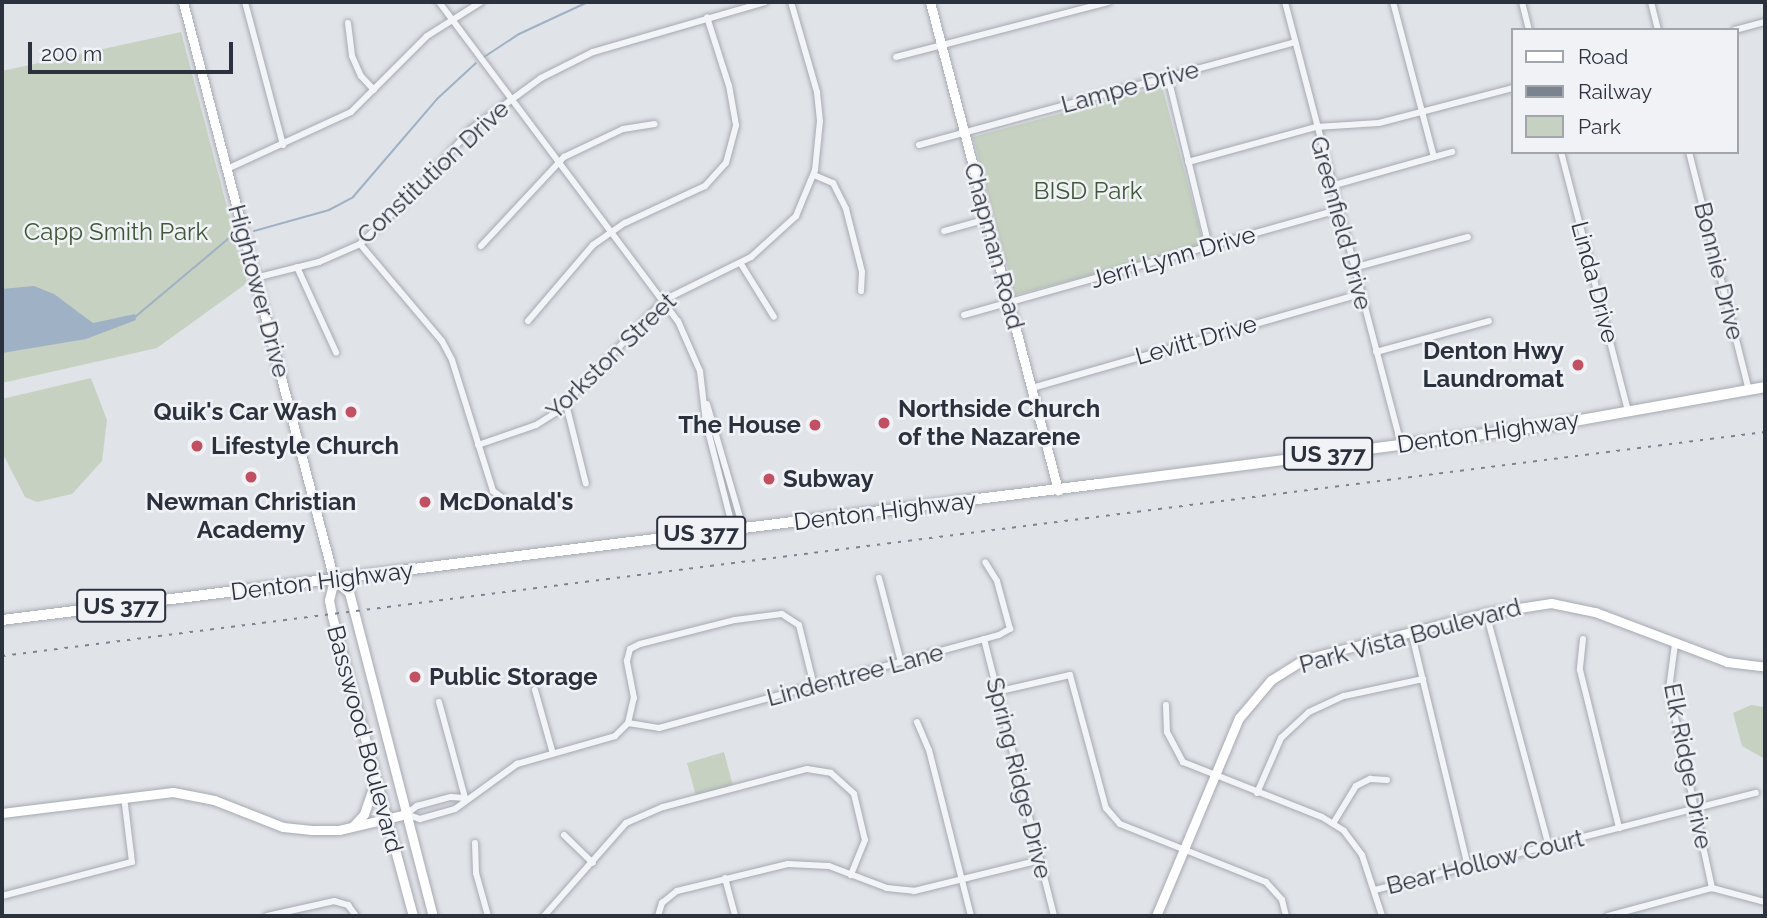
<!DOCTYPE html>
<html>
<head>
<meta charset="utf-8">
<style>
	body { margin:0 }
	#map { position:relative; width:1767px; height:918px; overflow:hidden; background:#e0e3e8; font-family:Raleway,sans-serif }
	div>[style] { position:absolute }
	.green>* { inset:0; background:#c6d1c2 }
	.water>* { inset:0; background:#9fb1c5 }
	.stream>* { height:2px; margin:-1px; padding:0 1px; transform-origin:1px; border-radius:1px; background:#9fb1c5 }
	.roads { filter:drop-shadow(0 0 2px #a6aab2) drop-shadow(0 0 2px #a6aab2) }
	.street>* { height:6px; margin:-3px; padding:0 3px; transform-origin:3px; border-radius:3px; background:#f3f4f7 }
	.secondary>* { height:9px; margin:-4.5px; padding:0 4.5px; transform-origin:4.5px; border-radius:4.5px; background:#fff }
	.primary>* { height:10px; margin:-5px; padding:0 5px; transform-origin:5px; border-radius:5px; background:#fff }
	.rail>* { height:2px; margin-top:-1px; transform-origin:0; background:repeating-linear-gradient(90deg,#7b8390 0 3.5px,transparent 0 10.5px) }
	.dots>* { width:19px; height:19px; translate:-50% -50%; box-sizing:border-box; border:4px solid #f0f2f6; border-radius:50% }
	span { translate:-50% -50%; white-space:nowrap; text-align:center; line-height:1.15; -webkit-text-stroke:5px #f0f2f6; paint-order:stroke }
	.shield-label span { padding:2px 5px; background:#f0f2f6; border:2px solid; border-radius:5px; -webkit-text-stroke-width:0 }
	.shield-label { font-size:23px; color:#2b323e; font-weight:700 }
	.street-label { font-size:24px; color:#2b323e }
	.park-label { font-size:24px; color:#3f5839 }
	.poi-label { font-size:24px; color:#2b323e; font-weight:700 }
	.right { translate:-100% -50%; text-align:right }
	.left { translate:0 -50%; text-align:left }
	.frame { position:absolute; inset:0; border:4px solid #2b323e; pointer-events:none }
	.legend { position:absolute; left:1511px; top:28px; width:228px; height:126px; box-sizing:border-box; background:#f0f2f6; border:2px solid #a1a5ac; margin:0; padding:9px 12px; list-style:none; font-size:21px; color:#2b323e }
	.legend li { display:flex; align-items:center; gap:14px; height:35px }
	.legend b { width:35px; border:2px solid #a1a5ac }
	.scale { position:absolute; left:28px; top:42px; width:205px; height:32px; box-sizing:border-box; border:4px solid #2b323e; border-top:0; padding-left:9px; font-size:21px; line-height:24px; white-space:nowrap; color:#2b323e; -webkit-text-stroke:5px #f0f2f6; paint-order:stroke }
</style>
</head>
<body>
<div id="map">
	<div class="green">
		<div style="clip-path:polygon(181px 32px,247px 283px,157px 348px,2px 383px,2px 71px)"></div>
		<div style="clip-path:polygon(1162px 86px,1204px 245px,1015px 295px,973px 137px)"></div>
		<div style="clip-path:polygon(91px 378px,107px 420px,102px 461px,72px 494px,37px 502px,25px 497px,2px 452px,2px 399px)"></div>
		<div style="clip-path:polygon(1751px 705px,1765px 707px,1765px 759px,1742px 746px,1733px 713px)"></div>
		<div style="clip-path:polygon(724px 752px,733px 786px,696px 796px,687px 763px)"></div>
	</div>
	<div class="water">
		<div style="clip-path:polygon(34px 286px,54px 294px,93px 323px,135px 314px,136px 320px,86px 339px,2px 353px,2px 289px)"></div>
	</div>
	<div class="stream">
		<div style="left:484px;top:57px;width:42px;rotate:-33.3deg"></div>
		<div style="left:519px;top:34px;width:76px;rotate:-24.9deg"></div>
		<div style="left:254px;top:231px;width:78px;rotate:-15.6deg"></div>
		<div style="left:329px;top:210px;width:27px;rotate:-28deg"></div>
		<div style="left:353px;top:197px;width:129px;rotate:-49.4deg"></div>
		<div style="left:437px;top:99px;width:53px;rotate:-42.7deg"></div>
		<div style="left:135px;top:317px;width:129px;rotate:-40deg"></div>
	</div>
	<div class="roads">
		<div class="street">
			<div style="left:245px;top:2px;width:148px;rotate:75.1deg"></div>
			<div style="left:439px;top:2px;width:399px;rotate:53.2deg"></div>
			<div style="left:678px;top:321px;width:55px;rotate:66.3deg"></div>
			<div style="left:700px;top:371px;width:52px;rotate:83.4deg"></div>
			<div style="left:706px;top:423px;width:109px;rotate:75.7deg"></div>
			<div style="left:1285px;top:2px;width:457px;rotate:75.3deg"></div>
			<div style="left:1393px;top:2px;width:160px;rotate:75.2deg"></div>
			<div style="left:1522px;top:2px;width:29px;rotate:76deg"></div>
			<div style="left:1651px;top:2px;width:29px;rotate:76deg"></div>
			<div style="left:348px;top:23px;width:33px;rotate:83deg"></div>
			<div style="left:352px;top:56px;width:22px;rotate:66deg"></div>
			<div style="left:361px;top:76px;width:19px;rotate:47deg"></div>
			<div style="left:1735px;top:30px;width:31px;rotate:-15deg"></div>
			<div style="left:896px;top:57px;width:219px;rotate:-14.5deg"></div>
			<div style="left:1168px;top:77px;width:174px;rotate:76.4deg"></div>
			<div style="left:919px;top:145px;width:390px;rotate:-15.3deg"></div>
			<div style="left:1561px;top:152px;width:268px;rotate:75.5deg"></div>
			<div style="left:1689px;top:152px;width:246px;rotate:75.9deg"></div>
			<div style="left:1188px;top:162px;width:133px;rotate:-15.3deg"></div>
			<div style="left:1316px;top:127px;width:63px;rotate:-3.6deg"></div>
			<div style="left:1379px;top:123px;width:138px;rotate:-14.6deg"></div>
			<div style="left:227px;top:169px;width:136px;rotate:-24.7deg"></div>
			<div style="left:351px;top:112px;width:107px;rotate:-45deg"></div>
			<div style="left:427px;top:36px;width:64px;rotate:-32.2deg"></div>
			<div style="left:814px;top:175px;width:21px;rotate:23deg"></div>
			<div style="left:833px;top:183px;width:29px;rotate:63deg"></div>
			<div style="left:846px;top:209px;width:65px;rotate:75.7deg"></div>
			<div style="left:862px;top:272px;width:19px;rotate:93deg"></div>
			<div style="left:1331px;top:186px;width:126px;rotate:-15.7deg"></div>
			<div style="left:944px;top:231px;width:45px;rotate:-15.6deg"></div>
			<div style="left:360px;top:244px;width:127px;rotate:49.8deg"></div>
			<div style="left:442px;top:341px;width:21px;rotate:62deg"></div>
			<div style="left:452px;top:360px;width:137px;rotate:72.6deg"></div>
			<div style="left:493px;top:491px;width:14px;rotate:36deg"></div>
			<div style="left:481px;top:246px;width:122px;rotate:-47deg"></div>
			<div style="left:564px;top:157px;width:65px;rotate:-25.4deg"></div>
			<div style="left:623px;top:129px;width:32px;rotate:-9deg"></div>
			<div style="left:741px;top:264px;width:62px;rotate:58.1deg"></div>
			<div style="left:297px;top:267px;width:94px;rotate:65.4deg"></div>
			<div style="left:1353px;top:268px;width:119px;rotate:-15.1deg"></div>
			<div style="left:255px;top:278px;width:66px;rotate:-14deg"></div>
			<div style="left:319px;top:262px;width:45px;rotate:-23.7deg"></div>
			<div style="left:360px;top:244px;width:80px;rotate:-43.5deg"></div>
			<div style="left:418px;top:189px;width:79px;rotate:-48.6deg"></div>
			<div style="left:470px;top:130px;width:88px;rotate:-36.2deg"></div>
			<div style="left:541px;top:78px;width:58px;rotate:-26.6deg"></div>
			<div style="left:593px;top:52px;width:179px;rotate:-16.2deg"></div>
			<div style="left:964px;top:315px;width:388px;rotate:-15.7deg"></div>
			<div style="left:528px;top:321px;width:100px;rotate:-49.5deg"></div>
			<div style="left:593px;top:245px;width:39px;rotate:-35deg"></div>
			<div style="left:625px;top:223px;width:88px;rotate:-24.8deg"></div>
			<div style="left:705px;top:186px;width:31px;rotate:-48deg"></div>
			<div style="left:726px;top:163px;width:39px;rotate:-75deg"></div>
			<div style="left:736px;top:125px;width:40px;rotate:-100deg"></div>
			<div style="left:729px;top:86px;width:72px;rotate:-107.7deg"></div>
			<div style="left:1376px;top:352px;width:117px;rotate:-15.3deg"></div>
			<div style="left:1032px;top:388px;width:341px;rotate:-16deg"></div>
			<div style="left:566px;top:404px;width:82px;rotate:76deg"></div>
			<div style="left:707px;top:404px;width:129px;rotate:73.8deg"></div>
			<div style="left:478px;top:445px;width:61px;rotate:-19deg"></div>
			<div style="left:536px;top:425px;width:25px;rotate:-32deg"></div>
			<div style="left:557px;top:412px;width:155px;rotate:-46.3deg"></div>
			<div style="left:664px;top:300px;width:97px;rotate:-26.3deg"></div>
			<div style="left:751px;top:257px;width:61px;rotate:-42.3deg"></div>
			<div style="left:796px;top:216px;width:50px;rotate:-67.6deg"></div>
			<div style="left:815px;top:170px;width:49px;rotate:-84.2deg"></div>
			<div style="left:820px;top:121px;width:29px;rotate:-96deg"></div>
			<div style="left:817px;top:92px;width:94px;rotate:-106.1deg"></div>
			<div style="left:879px;top:578px;width:87px;rotate:75.3deg"></div>
			<div style="left:1486px;top:613px;width:241px;rotate:74.9deg"></div>
			<div style="left:1411px;top:631px;width:242px;rotate:76.4deg"></div>
			<div style="left:984px;top:639px;width:286px;rotate:75.8deg"></div>
			<div style="left:1583px;top:639px;width:31px;rotate:96deg"></div>
			<div style="left:1580px;top:670px;width:163px;rotate:76.1deg"></div>
			<div style="left:1675px;top:644px;width:45px;rotate:97.6deg"></div>
			<div style="left:1669px;top:689px;width:204px;rotate:77.8deg"></div>
			<div style="left:535px;top:690px;width:66px;rotate:74.3deg"></div>
			<div style="left:996px;top:692px;width:76px;rotate:-12.9deg"></div>
			<div style="left:1070px;top:675px;width:138px;rotate:74.9deg"></div>
			<div style="left:1106px;top:808px;width:21px;rotate:49deg"></div>
			<div style="left:1120px;top:824px;width:157px;rotate:21.7deg"></div>
			<div style="left:1266px;top:882px;width:24px;rotate:48deg"></div>
			<div style="left:1282px;top:900px;width:16px;rotate:76deg"></div>
			<div style="left:439px;top:702px;width:99px;rotate:74.8deg"></div>
			<div style="left:1166px;top:705px;width:27px;rotate:88deg"></div>
			<div style="left:1167px;top:732px;width:34px;rotate:62deg"></div>
			<div style="left:1183px;top:762px;width:149px;rotate:21.6deg"></div>
			<div style="left:1322px;top:817px;width:26px;rotate:32deg"></div>
			<div style="left:1344px;top:831px;width:30px;rotate:53deg"></div>
			<div style="left:1362px;top:855px;width:64px;rotate:71.8deg"></div>
			<div style="left:917px;top:722px;width:30px;rotate:67deg"></div>
			<div style="left:929px;top:750px;width:171px;rotate:75.8deg"></div>
			<div style="left:628px;top:723px;width:31px;rotate:9deg"></div>
			<div style="left:659px;top:728px;width:352px;rotate:-15.3deg"></div>
			<div style="left:999px;top:635px;width:13px;rotate:-29deg"></div>
			<div style="left:1010px;top:629px;width:50px;rotate:-105.2deg"></div>
			<div style="left:997px;top:581px;width:22px;rotate:-122deg"></div>
			<div style="left:1257px;top:793px;width:60px;rotate:-66.4deg"></div>
			<div style="left:1281px;top:738px;width:38px;rotate:-43deg"></div>
			<div style="left:1309px;top:712px;width:38px;rotate:-25deg"></div>
			<div style="left:1344px;top:696px;width:81px;rotate:-12.1deg"></div>
			<div style="left:406px;top:814px;width:15px;rotate:20deg"></div>
			<div style="left:420px;top:819px;width:36px;rotate:-16deg"></div>
			<div style="left:455px;top:809px;width:77px;rotate:-36deg"></div>
			<div style="left:517px;top:764px;width:102px;rotate:-15.9deg"></div>
			<div style="left:615px;top:736px;width:18px;rotate:-45deg"></div>
			<div style="left:628px;top:723px;width:26px;rotate:-77deg"></div>
			<div style="left:634px;top:698px;width:38px;rotate:-101deg"></div>
			<div style="left:627px;top:661px;width:12px;rotate:-76deg"></div>
			<div style="left:630px;top:649px;width:11px;rotate:-27deg"></div>
			<div style="left:640px;top:644px;width:98px;rotate:-14.2deg"></div>
			<div style="left:735px;top:620px;width:47px;rotate:-7.3deg"></div>
			<div style="left:782px;top:614px;width:20px;rotate:33deg"></div>
			<div style="left:799px;top:625px;width:63px;rotate:76.2deg"></div>
			<div style="left:406px;top:814px;width:14px;rotate:-36deg"></div>
			<div style="left:417px;top:806px;width:35px;rotate:-15deg"></div>
			<div style="left:451px;top:797px;width:14px;rotate:4deg"></div>
			<div style="left:1334px;top:822px;width:42px;rotate:-58.6deg"></div>
			<div style="left:1356px;top:786px;width:16px;rotate:-27deg"></div>
			<div style="left:1370px;top:779px;width:17px;rotate:3deg"></div>
			<div style="left:564px;top:835px;width:40px;rotate:44deg"></div>
			<div style="left:475px;top:843px;width:30px;rotate:88deg"></div>
			<div style="left:476px;top:873px;width:45px;rotate:74.4deg"></div>
			<div style="left:725px;top:878px;width:39px;rotate:75deg"></div>
			<div style="left:1375px;top:890px;width:393px;rotate:-14.3deg"></div>
			<div style="left:2px;top:896px;width:134px;rotate:-14.7deg"></div>
			<div style="left:132px;top:862px;width:65px;rotate:-97deg"></div>
			<div style="left:267px;top:916px;width:69px;rotate:-12.6deg"></div>
			<div style="left:334px;top:901px;width:15px;rotate:16deg"></div>
			<div style="left:348px;top:905px;width:14px;rotate:54deg"></div>
			<div style="left:544px;top:916px;width:124px;rotate:-48.6deg"></div>
			<div style="left:626px;top:823px;width:40px;rotate:-23.4deg"></div>
			<div style="left:663px;top:807px;width:149px;rotate:-14.8deg"></div>
			<div style="left:807px;top:769px;width:24px;rotate:9deg"></div>
			<div style="left:831px;top:773px;width:31px;rotate:42deg"></div>
			<div style="left:854px;top:794px;width:47px;rotate:76.6deg"></div>
			<div style="left:865px;top:840px;width:38px;rotate:112deg"></div>
			<div style="left:658px;top:916px;width:14px;rotate:-73deg"></div>
			<div style="left:662px;top:903px;width:19px;rotate:-39deg"></div>
			<div style="left:677px;top:891px;width:114px;rotate:-13.7deg"></div>
			<div style="left:788px;top:864px;width:41px;rotate:2.8deg"></div>
			<div style="left:829px;top:866px;width:62px;rotate:20.8deg"></div>
			<div style="left:887px;top:888px;width:27px;rotate:6deg"></div>
			<div style="left:914px;top:891px;width:130px;rotate:-13.8deg"></div>
			<div style="left:1608px;top:916px;width:108px;rotate:-15.1deg"></div>
			<div style="left:1712px;top:888px;width:55px;rotate:14.8deg"></div>
		</div>
		<div class="secondary">
			<div style="left:183px;top:2px;width:597px;rotate:75.36deg"></div>
			<div style="left:930px;top:2px;width:505px;rotate:75.3deg"></div>
			<div style="left:334px;top:580px;width:19px;rotate:39deg"></div>
			<div style="left:349px;top:592px;width:335px;rotate:75.5deg"></div>
			<div style="left:334px;top:580px;width:21px;rotate:104deg"></div>
			<div style="left:329px;top:600px;width:16px;rotate:79deg"></div>
			<div style="left:332px;top:616px;width:311px;rotate:74.9deg"></div>
			<div style="left:2px;top:813px;width:172px;rotate:-7deg"></div>
			<div style="left:173px;top:792px;width:42px;rotate:11deg"></div>
			<div style="left:214px;top:800px;width:74px;rotate:21.4deg"></div>
			<div style="left:283px;top:827px;width:29px;rotate:6deg"></div>
			<div style="left:312px;top:830px;width:27px"></div>
			<div style="left:339px;top:830px;width:69px;rotate:-13.4deg"></div>
			<div style="left:353px;top:826px;width:16px;rotate:-47deg"></div>
			<div style="left:364px;top:814px;width:36px;rotate:-71deg"></div>
			<div style="left:1156px;top:916px;width:215px;rotate:-67.3deg"></div>
			<div style="left:1239px;top:718px;width:50px;rotate:-49.9deg"></div>
			<div style="left:1271px;top:680px;width:40px;rotate:-32deg"></div>
			<div style="left:1305px;top:659px;width:187px;rotate:-14.3deg"></div>
			<div style="left:1486px;top:613px;width:66px;rotate:-8.7deg"></div>
			<div style="left:1551px;top:603px;width:45px;rotate:11.6deg"></div>
			<div style="left:1595px;top:612px;width:141px;rotate:20.7deg"></div>
			<div style="left:1727px;top:662px;width:38px;rotate:7deg"></div>
		</div>
		<div class="primary">
			<div style="left:2px;top:620px;width:1105px;rotate:-7.07deg"></div>
			<div style="left:1099px;top:484px;width:463px;rotate:-7.4deg"></div>
			<div style="left:1558px;top:424px;width:210px;rotate:-10.1deg"></div>
		</div>
	</div>
	<div class="rail">
		<div style="left:2px;top:656px;width:1777px;rotate:-7.24deg"></div>
	</div>
	<div class="dots">
		<div style="left:1578px;top:365px;background:#c15162"></div>
		<div style="left:351px;top:412px;background:#c15162"></div>
		<div style="left:884px;top:423px;background:#c15162"></div>
		<div style="left:815px;top:425px;background:#c15162"></div>
		<div style="left:197px;top:446px;background:#c15162"></div>
		<div style="left:251px;top:477px;background:#c15162"></div>
		<div style="left:769px;top:479px;background:#c15162"></div>
		<div style="left:425px;top:502px;background:#c15162"></div>
		<div style="left:415px;top:677px;background:#c15162"></div>
	</div>
	<div class="shield-label">
		<span style="left:1328px;top:454px">US 377</span>
		<span style="left:701px;top:533px">US 377</span>
		<span style="left:121px;top:606px">US 377</span>
	</div>
	<div class="street-label">
		<span style="left:1130px;top:87px;rotate:-15deg">Lampe Drive</span>
		<span style="left:433px;top:172px;rotate:-43deg">Constitution Drive</span>
		<span style="left:1341px;top:223px;rotate:75deg">Greenfield Drive</span>
		<span style="left:994px;top:246px;rotate:75deg">Chapman Road</span>
		<span style="left:1173px;top:257px;rotate:-16deg">Jerri Lynn Drive</span>
		<span style="left:1719px;top:271px;rotate:76deg">Bonnie Drive</span>
		<span style="left:1595px;top:282px;rotate:75deg">Linda Drive</span>
		<span style="left:259px;top:291px;rotate:75deg">Hightower Drive</span>
		<span style="left:1196px;top:340px;rotate:-16deg">Levitt Drive</span>
		<span style="left:611px;top:356px;rotate:-44deg">Yorkston Street</span>
		<span style="left:1488px;top:432px;rotate:-8deg">Denton Highway</span>
		<span style="left:885px;top:511px;rotate:-7deg">Denton Highway</span>
		<span style="left:322px;top:581px;rotate:-7deg">Denton Highway</span>
		<span style="left:1410px;top:636px;rotate:-15deg">Park Vista Boulevard</span>
		<span style="left:855px;top:675px;rotate:-15deg">Lindentree Lane</span>
		<span style="left:365px;top:739px;rotate:75deg">Basswood Boulevard</span>
		<span style="left:1688px;top:766px;rotate:79deg">Elk Ridge Drive</span>
		<span style="left:1019px;top:778px;rotate:76deg">Spring Ridge Drive</span>
		<span style="left:1485px;top:862px;rotate:-14deg">Bear Hollow Court</span>
	</div>
	<div class="park-label">
		<span style="left:1088px;top:191px">BISD Park</span>
		<span style="left:116px;top:232px">Capp Smith Park</span>
	</div>
	<div class="poi-label">
		<span class="right" style="left:1564px;top:365px">Denton Hwy<br>Laundromat</span>
		<span class="left" style="left:898px;top:423px">Northside Church<br>of the Nazarene</span>
		<span class="right" style="left:337px;top:412px">Quik's Car Wash</span>
		<span class="right" style="left:801px;top:425px">The House</span>
		<span class="left" style="left:211px;top:446px">Lifestyle Church</span>
		<span class="left" style="left:783px;top:479px">Subway</span>
		<span style="left:251px;top:516px">Newman Christian<br>Academy</span>
		<span class="left" style="left:439px;top:502px">McDonald's</span>
		<span class="left" style="left:429px;top:677px">Public Storage</span>
	</div>
	<div class="frame"></div>
	<ul class="legend">
	<li><b style="height:9px;background:#fff"></b>Road</li>
	<li><b style="height:9px;background:#7b8390"></b>Railway</li>
	<li><b style="height:19px;background:#c6d1c2"></b>Park</li>
	</ul>
	<div class="scale">200 m</div>
</div>
</body>
</html>
